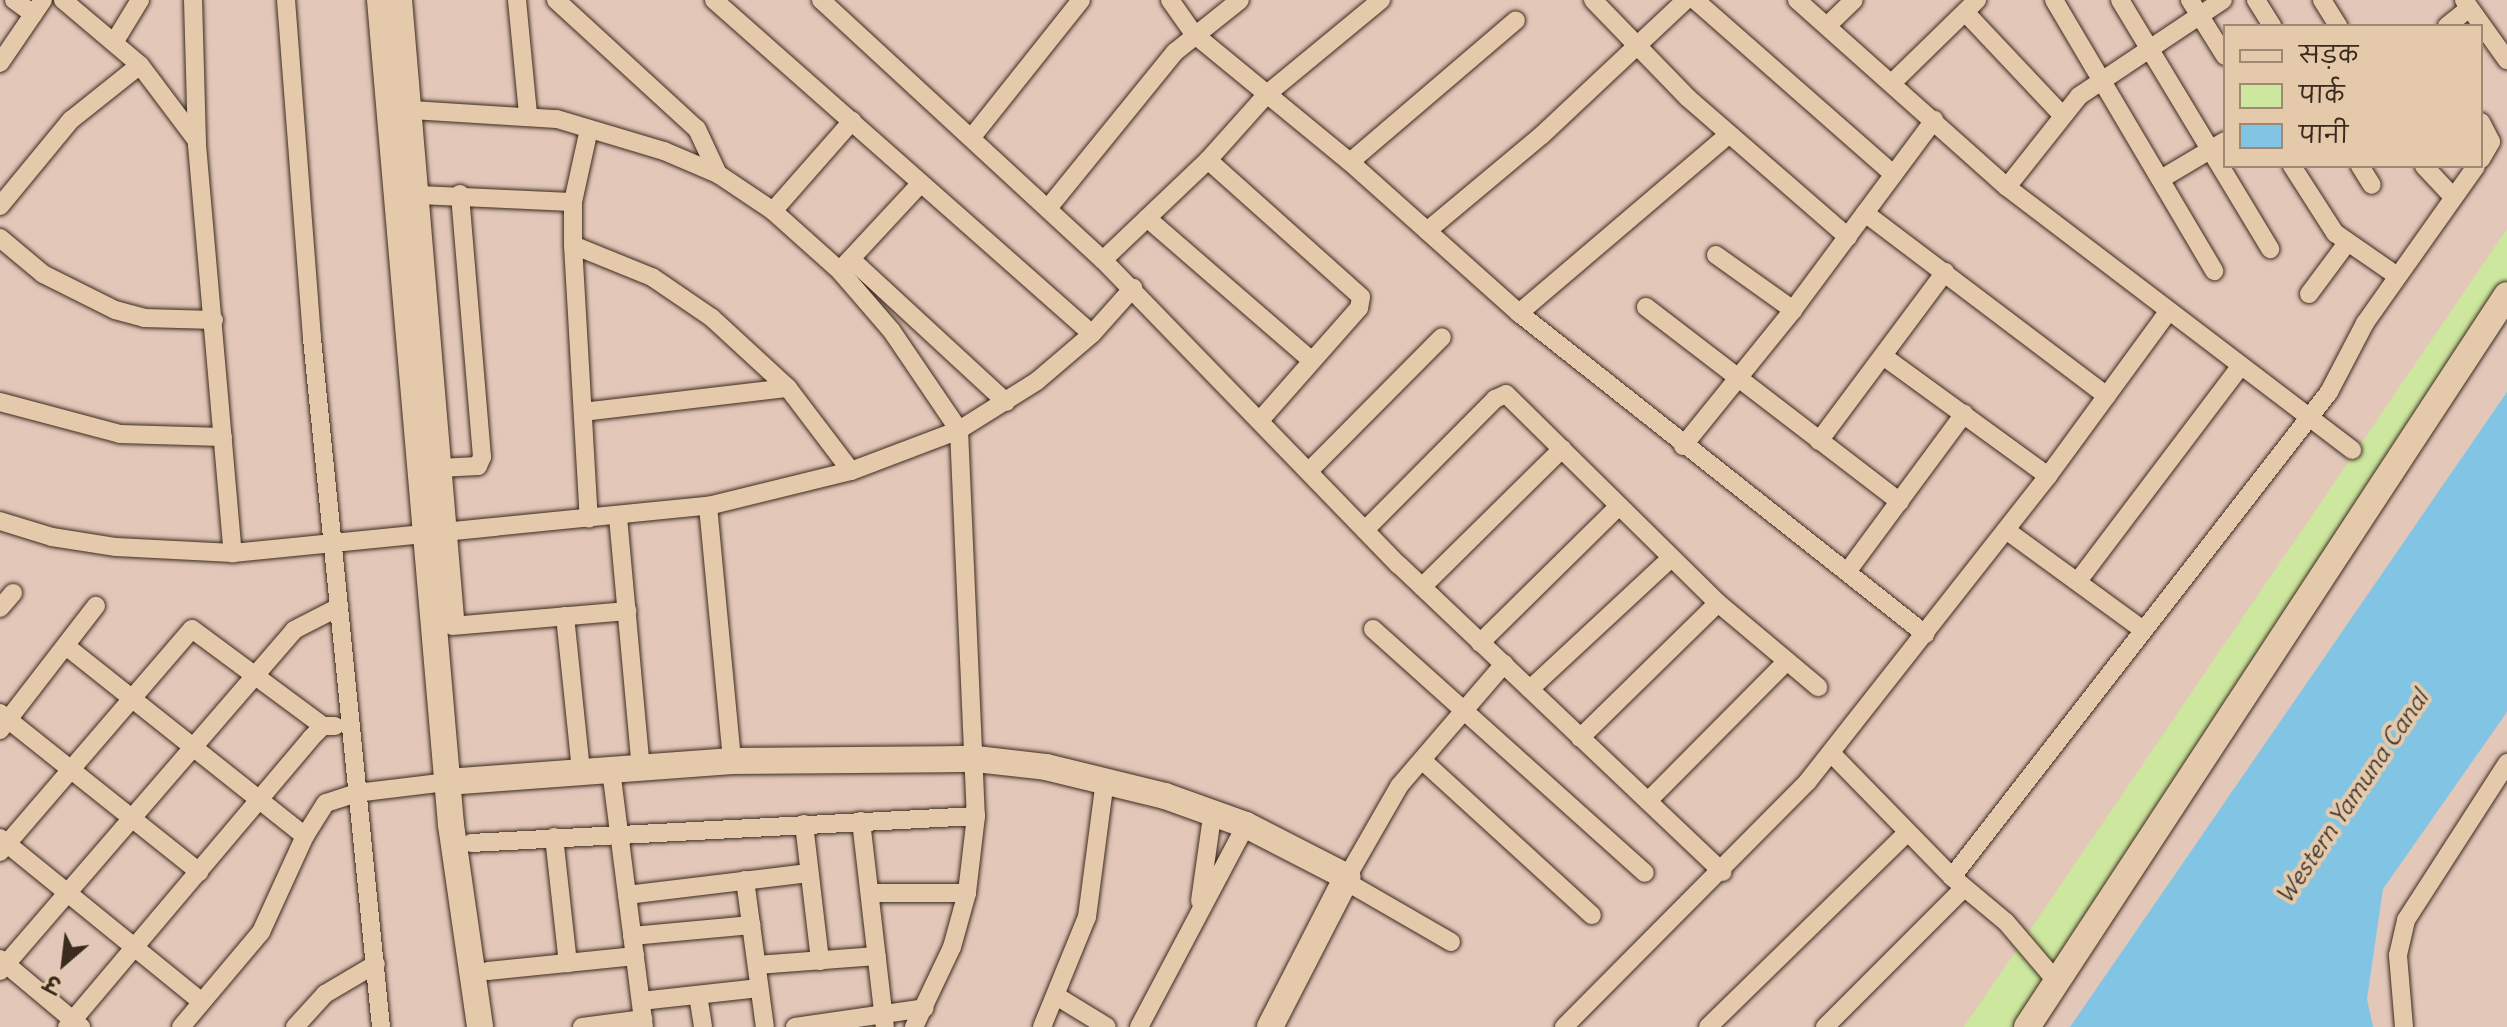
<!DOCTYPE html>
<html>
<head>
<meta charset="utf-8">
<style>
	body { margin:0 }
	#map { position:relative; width:2507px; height:1027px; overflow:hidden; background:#e3c8ba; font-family:Delius,"Playpen Sans Deva",sans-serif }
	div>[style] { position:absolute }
	.green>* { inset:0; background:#cde79e }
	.water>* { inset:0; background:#82c4e3 }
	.roads { filter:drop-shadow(0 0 2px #3b2a1e) drop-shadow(0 0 2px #3b2a1e) }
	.street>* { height:18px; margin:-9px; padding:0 9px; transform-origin:9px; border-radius:9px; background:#e4c9ab }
	.secondary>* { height:26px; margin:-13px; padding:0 13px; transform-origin:13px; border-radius:13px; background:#e4c9ab }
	span { translate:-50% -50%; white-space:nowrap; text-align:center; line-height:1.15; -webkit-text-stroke:8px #e4c9ab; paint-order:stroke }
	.water-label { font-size:24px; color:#423932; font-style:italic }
	.legend { position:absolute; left:2223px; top:24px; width:260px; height:144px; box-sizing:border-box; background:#e4c9ab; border:2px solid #a08973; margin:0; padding:10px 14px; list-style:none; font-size:24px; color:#3b2a1e }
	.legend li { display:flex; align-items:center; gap:16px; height:40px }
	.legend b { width:40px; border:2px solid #a08973 }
	.north { position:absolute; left:24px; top:923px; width:80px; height:80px; -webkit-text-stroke:6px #e4c9ab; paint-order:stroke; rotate:208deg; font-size:22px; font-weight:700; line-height:32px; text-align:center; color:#3b2a1e }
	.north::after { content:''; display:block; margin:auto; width:28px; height:36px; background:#3b2a1e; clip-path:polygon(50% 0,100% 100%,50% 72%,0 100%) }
</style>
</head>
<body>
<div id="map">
	<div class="green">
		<div style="clip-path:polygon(2507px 229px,2507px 305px,2014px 1027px,1964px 1027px)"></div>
	</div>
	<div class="water">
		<div style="clip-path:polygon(2507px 392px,2507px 712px,2383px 889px,2367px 999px,2373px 1027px,2070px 1027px)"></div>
	</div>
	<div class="roads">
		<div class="street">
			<div style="left:14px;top:0;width:24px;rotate:36deg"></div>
			<div style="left:63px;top:0;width:101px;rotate:40.2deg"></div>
			<div style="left:140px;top:65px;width:95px;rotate:53.1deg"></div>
			<div style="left:193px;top:0;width:145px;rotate:88.4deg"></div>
			<div style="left:197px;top:145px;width:410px;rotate:85deg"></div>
			<div style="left:286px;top:0;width:339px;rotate:85.6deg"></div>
			<div style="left:312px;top:338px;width:692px;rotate:84.28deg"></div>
			<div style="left:517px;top:0;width:116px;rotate:84.5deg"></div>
			<div style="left:556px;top:0;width:191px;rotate:42.5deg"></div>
			<div style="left:697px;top:129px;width:50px;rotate:65deg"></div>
			<div style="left:714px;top:0;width:504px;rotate:41.46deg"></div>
			<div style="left:821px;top:0;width:384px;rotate:42.7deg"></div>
			<div style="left:1103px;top:260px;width:425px;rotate:45.9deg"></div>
			<div style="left:1399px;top:565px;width:446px;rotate:43.5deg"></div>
			<div style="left:1170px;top:0;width:42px;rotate:54.8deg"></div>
			<div style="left:1194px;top:34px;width:202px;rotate:39.4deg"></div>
			<div style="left:1350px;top:162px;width:227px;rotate:41.8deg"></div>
			<div style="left:1519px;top:313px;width:518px;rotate:38.33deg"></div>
			<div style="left:1593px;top:0;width:136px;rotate:45.9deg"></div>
			<div style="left:1688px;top:98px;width:212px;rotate:41deg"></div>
			<div style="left:1695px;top:0;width:264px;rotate:41.3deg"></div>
			<div style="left:1797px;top:0;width:281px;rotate:41.7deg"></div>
			<div style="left:2007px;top:187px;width:434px;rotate:37.3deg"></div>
			<div style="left:2054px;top:0;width:315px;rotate:59.4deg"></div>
			<div style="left:2120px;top:0;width:291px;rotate:58.9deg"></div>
			<div style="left:2190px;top:0;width:66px;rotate:58deg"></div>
			<div style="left:2256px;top:0;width:31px;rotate:58deg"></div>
			<div style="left:2322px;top:0;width:31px;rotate:58deg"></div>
			<div style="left:2464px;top:0;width:74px;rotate:54.4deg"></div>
			<div style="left:1965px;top:12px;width:141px;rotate:46.7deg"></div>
			<div style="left:1827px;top:26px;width:37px;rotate:-44deg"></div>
			<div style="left:2447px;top:26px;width:28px;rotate:-39deg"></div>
			<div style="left:115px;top:41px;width:48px;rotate:-58.6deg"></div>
			<div style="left:0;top:63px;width:76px;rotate:-55.7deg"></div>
			<div style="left:1892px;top:83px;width:119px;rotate:-44.3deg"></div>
			<div style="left:396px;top:109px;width:161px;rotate:3.6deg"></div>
			<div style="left:557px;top:119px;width:112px;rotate:16.7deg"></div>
			<div style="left:664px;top:151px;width:59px;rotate:23.1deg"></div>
			<div style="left:718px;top:174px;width:66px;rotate:33.9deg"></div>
			<div style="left:773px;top:211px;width:90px;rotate:41.8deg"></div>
			<div style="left:840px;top:271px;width:78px;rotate:49.2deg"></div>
			<div style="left:891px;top:330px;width:121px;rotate:55.8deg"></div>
			<div style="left:959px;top:430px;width:386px;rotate:87.5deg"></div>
			<div style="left:976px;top:816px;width:78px;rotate:96.7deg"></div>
			<div style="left:967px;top:893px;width:56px;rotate:105.5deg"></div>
			<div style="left:952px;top:947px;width:89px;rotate:115.4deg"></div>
			<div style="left:2481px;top:122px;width:22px;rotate:63deg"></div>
			<div style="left:2491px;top:142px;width:20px;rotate:120deg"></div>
			<div style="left:589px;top:129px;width:75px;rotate:102.4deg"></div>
			<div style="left:573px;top:202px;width:43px;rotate:90deg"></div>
			<div style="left:573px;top:245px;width:274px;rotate:86.7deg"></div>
			<div style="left:972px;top:137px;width:175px;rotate:-51.5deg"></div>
			<div style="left:1208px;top:160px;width:205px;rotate:41.8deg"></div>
			<div style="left:1361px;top:297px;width:11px;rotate:100deg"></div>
			<div style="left:1359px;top:308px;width:148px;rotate:131.4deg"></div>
			<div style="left:1350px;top:162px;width:218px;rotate:-40.5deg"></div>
			<div style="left:2292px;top:166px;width:80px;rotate:57.3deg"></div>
			<div style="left:2335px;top:233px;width:75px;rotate:34.7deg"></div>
			<div style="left:2360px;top:166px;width:22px;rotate:58deg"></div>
			<div style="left:2424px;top:166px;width:42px;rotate:46.9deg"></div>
			<div style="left:2161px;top:179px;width:74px;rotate:-30.7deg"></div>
			<div style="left:2007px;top:187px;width:116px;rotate:-51.6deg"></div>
			<div style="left:2079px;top:96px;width:173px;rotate:-33.7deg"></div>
			<div style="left:418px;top:195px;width:155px;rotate:2.6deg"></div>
			<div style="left:0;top:206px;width:112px;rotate:-50.5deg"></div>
			<div style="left:71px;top:120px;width:88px;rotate:-38.6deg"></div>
			<div style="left:1049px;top:207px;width:200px;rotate:-50.9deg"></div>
			<div style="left:1175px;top:52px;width:83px;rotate:-38.7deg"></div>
			<div style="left:773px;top:211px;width:120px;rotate:-48.7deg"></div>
			<div style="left:1865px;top:213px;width:303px;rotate:37.1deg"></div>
			<div style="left:1147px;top:218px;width:218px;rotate:40.9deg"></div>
			<div style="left:1427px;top:231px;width:150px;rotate:-39.9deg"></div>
			<div style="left:1542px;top:135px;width:197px;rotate:-43.2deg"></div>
			<div style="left:0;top:238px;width:56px;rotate:39.9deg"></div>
			<div style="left:43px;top:274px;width:80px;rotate:26.6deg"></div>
			<div style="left:115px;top:310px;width:30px;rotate:15deg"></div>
			<div style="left:144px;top:318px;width:70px;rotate:1.6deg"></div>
			<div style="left:573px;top:245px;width:85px;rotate:22.1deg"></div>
			<div style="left:652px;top:277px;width:73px;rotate:34.3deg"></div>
			<div style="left:712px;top:318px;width:103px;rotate:42.6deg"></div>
			<div style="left:788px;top:388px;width:104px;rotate:52.8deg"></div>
			<div style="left:1716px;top:255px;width:95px;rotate:35.5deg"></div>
			<div style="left:851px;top:259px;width:211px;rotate:42.7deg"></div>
			<div style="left:1103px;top:260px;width:145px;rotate:-43.6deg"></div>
			<div style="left:1208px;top:160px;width:89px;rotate:-48.2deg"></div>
			<div style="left:1267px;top:94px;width:148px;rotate:-39.5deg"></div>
			<div style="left:844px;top:266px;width:113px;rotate:-47.1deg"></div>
			<div style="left:2309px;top:294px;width:64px;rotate:-53.3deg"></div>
			<div style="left:1646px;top:307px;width:320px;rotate:37.5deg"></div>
			<div style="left:1519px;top:313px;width:275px;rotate:-40.4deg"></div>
			<div style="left:1883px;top:356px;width:204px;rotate:36deg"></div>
			<div style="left:0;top:402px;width:124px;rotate:14.9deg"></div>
			<div style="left:120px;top:434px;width:103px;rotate:1.7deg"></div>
			<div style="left:583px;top:412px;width:206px;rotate:-6.7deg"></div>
			<div style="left:1819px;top:441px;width:211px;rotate:-53.3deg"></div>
			<div style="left:1683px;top:446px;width:175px;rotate:-51deg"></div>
			<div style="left:1793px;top:310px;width:237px;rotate:-53.4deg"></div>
			<div style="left:439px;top:468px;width:39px;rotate:-3deg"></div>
			<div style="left:478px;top:466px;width:10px;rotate:-66deg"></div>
			<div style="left:482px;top:457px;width:264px;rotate:-94.8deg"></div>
			<div style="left:1310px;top:470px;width:187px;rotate:-45.2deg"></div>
			<div style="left:708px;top:506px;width:256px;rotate:84.6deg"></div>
			<div style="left:618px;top:517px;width:252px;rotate:84.8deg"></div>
			<div style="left:0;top:521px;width:54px;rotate:17.1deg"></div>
			<div style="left:52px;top:537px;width:65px;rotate:8.9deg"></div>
			<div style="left:116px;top:547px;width:117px;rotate:2.9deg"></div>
			<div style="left:233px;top:553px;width:477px;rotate:-5.7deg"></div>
			<div style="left:708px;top:506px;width:147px;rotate:-13.8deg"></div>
			<div style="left:851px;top:471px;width:116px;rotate:-20.8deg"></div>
			<div style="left:959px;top:430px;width:92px;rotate:-32.1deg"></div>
			<div style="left:1037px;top:381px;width:72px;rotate:-40.5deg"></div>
			<div style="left:1092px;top:334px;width:62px;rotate:-48.3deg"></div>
			<div style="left:1365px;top:530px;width:185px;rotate:-45.2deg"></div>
			<div style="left:1495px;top:399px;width:12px;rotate:-24deg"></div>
			<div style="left:1506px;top:394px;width:298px;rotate:44.6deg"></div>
			<div style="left:1718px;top:603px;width:131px;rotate:40deg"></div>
			<div style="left:2006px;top:530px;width:168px;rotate:36.1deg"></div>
			<div style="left:1847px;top:572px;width:197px;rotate:-53.5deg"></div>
			<div style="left:2078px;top:581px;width:268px;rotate:-52.9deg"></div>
			<div style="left:1422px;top:587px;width:197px;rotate:-44.6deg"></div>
			<div style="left:0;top:608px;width:20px;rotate:-49deg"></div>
			<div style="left:565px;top:616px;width:157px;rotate:84.1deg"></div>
			<div style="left:452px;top:626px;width:176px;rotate:-4.9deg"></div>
			<div style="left:1373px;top:629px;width:365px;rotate:41.9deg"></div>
			<div style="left:1480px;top:643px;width:195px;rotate:-44.6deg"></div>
			<div style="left:66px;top:646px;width:305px;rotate:38.5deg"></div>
			<div style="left:1530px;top:689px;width:192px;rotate:-42.9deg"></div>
			<div style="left:0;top:713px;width:255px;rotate:38.6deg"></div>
			<div style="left:0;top:730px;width:157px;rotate:-52.3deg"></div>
			<div style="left:1580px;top:738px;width:193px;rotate:-44.4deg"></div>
			<div style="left:1831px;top:753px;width:173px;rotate:45.7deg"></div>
			<div style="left:1952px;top:877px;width:70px;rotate:39.8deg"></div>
			<div style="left:2006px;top:922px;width:79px;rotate:49.6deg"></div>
			<div style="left:1422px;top:760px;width:230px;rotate:42.4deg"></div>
			<div style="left:611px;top:770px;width:259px;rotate:82.7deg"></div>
			<div style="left:1648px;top:801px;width:196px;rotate:-45.2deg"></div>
			<div style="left:861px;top:821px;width:207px;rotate:83.4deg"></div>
			<div style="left:804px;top:824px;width:138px;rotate:83.3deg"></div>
			<div style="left:554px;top:837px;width:127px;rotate:83.7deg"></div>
			<div style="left:0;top:838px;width:260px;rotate:39.1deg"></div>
			<div style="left:471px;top:843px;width:506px;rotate:-3.06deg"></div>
			<div style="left:0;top:852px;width:294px;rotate:-49.3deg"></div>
			<div style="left:192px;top:629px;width:163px;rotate:36.5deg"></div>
			<div style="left:1347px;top:877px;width:106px;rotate:-60.1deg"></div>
			<div style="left:1400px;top:785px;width:160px;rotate:-49.3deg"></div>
			<div style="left:1952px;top:877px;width:614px;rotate:-52.14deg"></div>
			<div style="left:2329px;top:392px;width:78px;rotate:-62.4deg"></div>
			<div style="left:2365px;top:323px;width:192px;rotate:-54.7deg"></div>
			<div style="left:745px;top:880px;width:148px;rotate:82.3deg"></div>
			<div style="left:1347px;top:882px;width:120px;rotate:30deg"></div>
			<div style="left:870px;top:893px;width:97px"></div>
			<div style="left:627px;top:895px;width:183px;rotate:-6.9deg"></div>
			<div style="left:1200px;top:901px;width:92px;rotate:-81.9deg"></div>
			<div style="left:632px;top:936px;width:120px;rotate:-5.3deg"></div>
			<div style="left:0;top:959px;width:106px;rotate:40deg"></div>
			<div style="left:757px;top:965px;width:120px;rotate:-4.3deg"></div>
			<div style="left:0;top:971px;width:450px;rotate:-49.2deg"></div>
			<div style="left:294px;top:630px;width:51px;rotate:-27.1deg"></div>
			<div style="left:488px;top:971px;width:148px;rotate:-5.8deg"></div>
			<div style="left:698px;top:995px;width:32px;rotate:81deg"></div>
			<div style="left:1058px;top:997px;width:57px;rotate:31.5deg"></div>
			<div style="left:641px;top:1001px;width:119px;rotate:-6.3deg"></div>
			<div style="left:67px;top:1027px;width:378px;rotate:-49.8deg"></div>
			<div style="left:311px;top:738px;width:17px;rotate:-45deg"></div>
			<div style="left:323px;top:726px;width:12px"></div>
			<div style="left:181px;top:1027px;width:124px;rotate:-49.9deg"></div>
			<div style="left:261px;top:932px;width:106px;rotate:-65.4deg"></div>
			<div style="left:305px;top:836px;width:39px;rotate:-58deg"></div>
			<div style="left:326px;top:803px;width:32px;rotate:-18deg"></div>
			<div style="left:356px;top:793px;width:92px;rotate:-6.9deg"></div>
			<div style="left:295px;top:1027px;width:45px;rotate:-47.7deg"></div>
			<div style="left:325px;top:994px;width:59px;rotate:-30.5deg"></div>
			<div style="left:582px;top:1027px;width:62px;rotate:-7.5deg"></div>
			<div style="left:795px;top:1027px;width:131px;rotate:-8.3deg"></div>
			<div style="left:1042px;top:1027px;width:119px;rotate:-67.8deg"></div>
			<div style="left:1087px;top:917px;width:138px;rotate:-82.5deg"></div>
			<div style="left:1139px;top:1027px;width:229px;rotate:-62.1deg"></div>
			<div style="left:1564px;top:1027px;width:346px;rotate:-45.2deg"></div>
			<div style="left:1808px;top:781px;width:388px;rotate:-51.8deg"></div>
			<div style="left:2048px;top:476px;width:203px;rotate:-53.8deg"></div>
			<div style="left:1708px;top:1027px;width:279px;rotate:-44.3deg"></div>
			<div style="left:1825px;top:1027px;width:197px;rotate:-45deg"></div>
			<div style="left:2404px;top:1027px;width:72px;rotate:-94.8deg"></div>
			<div style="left:2398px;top:955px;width:36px;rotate:-77deg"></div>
			<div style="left:2406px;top:920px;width:187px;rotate:-57.2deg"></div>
		</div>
		<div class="secondary">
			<div style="left:380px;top:0;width:828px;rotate:85.08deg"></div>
			<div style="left:451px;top:825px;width:204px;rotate:81.8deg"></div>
			<div style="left:399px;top:0;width:620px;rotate:85.19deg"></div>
			<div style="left:447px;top:782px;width:286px;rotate:-4.2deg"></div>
			<div style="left:732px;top:761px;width:244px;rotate:-0.5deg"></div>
			<div style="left:976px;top:759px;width:70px;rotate:6.5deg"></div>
			<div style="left:1046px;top:767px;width:122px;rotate:13.7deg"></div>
			<div style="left:1165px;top:796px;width:86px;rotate:19.7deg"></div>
			<div style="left:1246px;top:825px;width:114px;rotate:27.2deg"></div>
			<div style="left:1347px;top:877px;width:169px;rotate:117.2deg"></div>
			<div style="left:2027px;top:1027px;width:875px;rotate:-56.75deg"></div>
		</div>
	</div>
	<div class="water-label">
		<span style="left:2352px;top:797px;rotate:-56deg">Western Yamuna Canal</span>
	</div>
	<ul class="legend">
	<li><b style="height:10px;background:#e4c9ab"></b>सड़क</li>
	<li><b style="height:22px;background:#cde79e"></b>पार्क</li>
	<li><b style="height:22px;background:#82c4e3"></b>पानी</li>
	</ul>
	<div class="north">उ</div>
</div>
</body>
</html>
